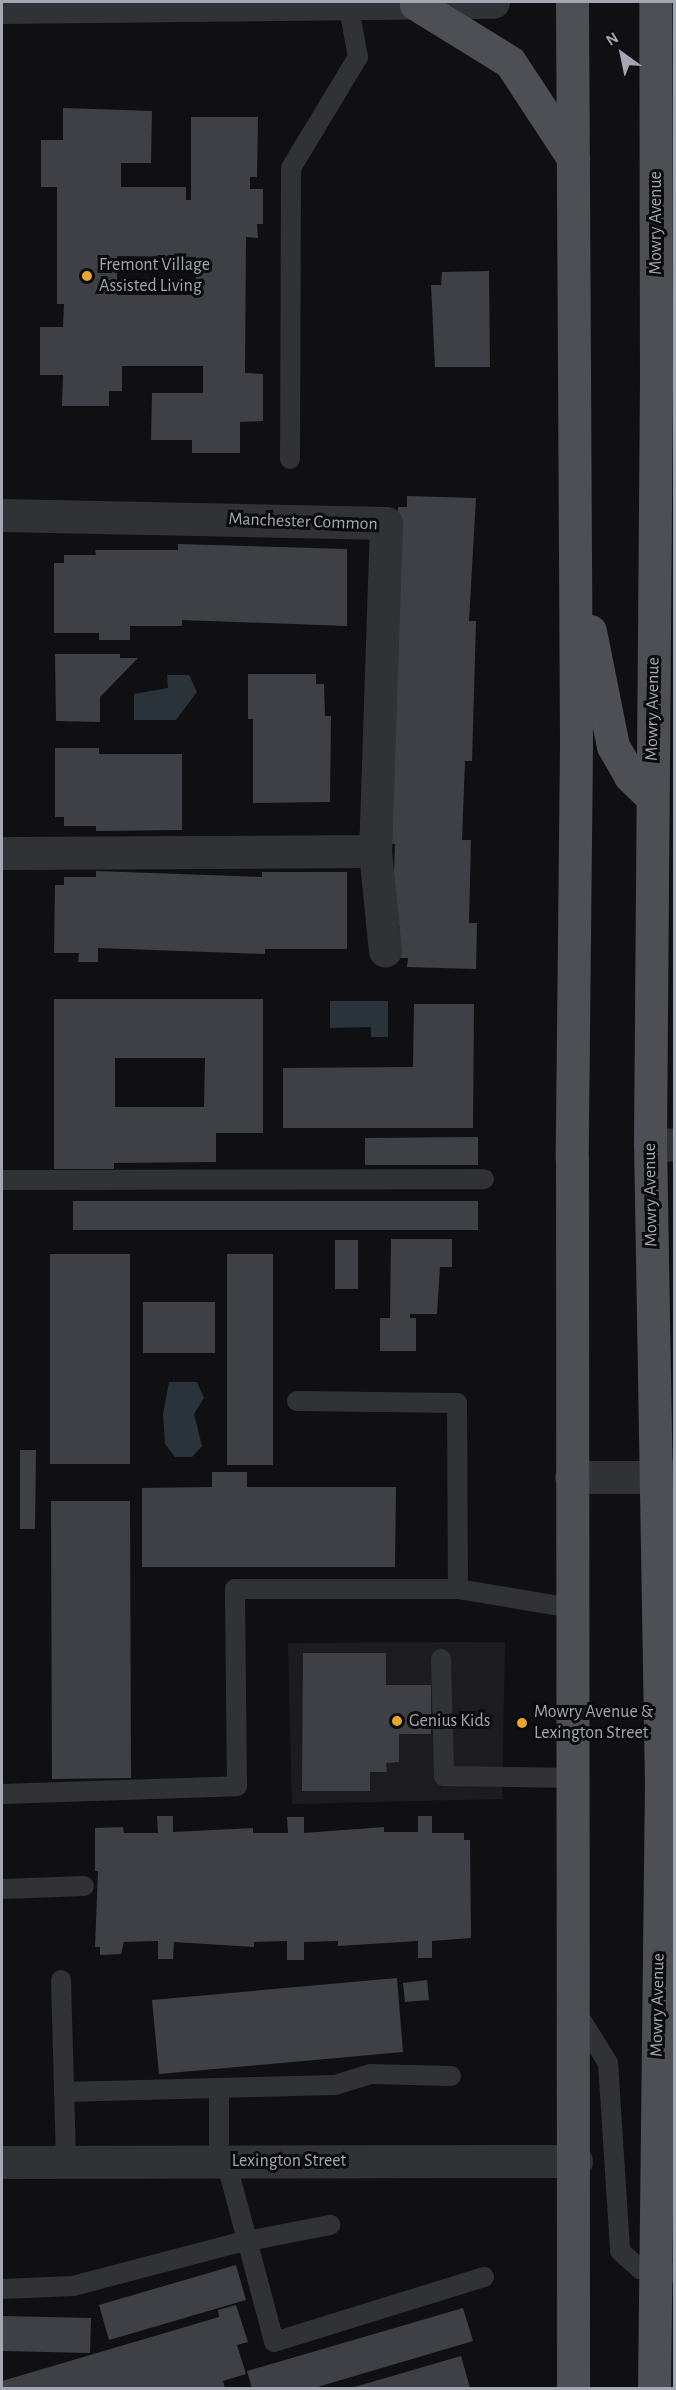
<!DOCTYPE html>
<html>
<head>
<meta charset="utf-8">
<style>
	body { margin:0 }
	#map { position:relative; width:676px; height:2390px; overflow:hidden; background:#101012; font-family:"Alegreya Sans",sans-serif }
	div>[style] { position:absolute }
	.built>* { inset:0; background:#1c1c1e }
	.water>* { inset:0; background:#2a3339 }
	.building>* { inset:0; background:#3f4045 }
	.service>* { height:20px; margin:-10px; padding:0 10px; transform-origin:10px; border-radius:10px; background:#313236 }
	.minor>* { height:33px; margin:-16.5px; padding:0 16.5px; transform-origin:16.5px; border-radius:16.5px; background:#313236 }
	.primary>* { height:33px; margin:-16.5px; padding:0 16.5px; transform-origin:16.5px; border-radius:16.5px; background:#4e4f55 }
	.dots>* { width:16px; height:16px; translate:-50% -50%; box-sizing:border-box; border:3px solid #0b0b0c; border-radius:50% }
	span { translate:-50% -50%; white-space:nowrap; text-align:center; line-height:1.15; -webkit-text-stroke:6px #0b0b0c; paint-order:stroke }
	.street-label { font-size:18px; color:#a2a7b2 }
	.poi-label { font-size:18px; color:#a2a7b2 }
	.left { translate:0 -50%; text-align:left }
	.frame { position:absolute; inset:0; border:3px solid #a2a7b2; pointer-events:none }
	.north { position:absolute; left:592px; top:24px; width:60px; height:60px; -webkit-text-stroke:4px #0b0b0c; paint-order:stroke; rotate:327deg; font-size:16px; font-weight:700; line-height:24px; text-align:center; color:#a2a7b2 }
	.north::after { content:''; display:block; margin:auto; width:21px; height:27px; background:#a2a7b2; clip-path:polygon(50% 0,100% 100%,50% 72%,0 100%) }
</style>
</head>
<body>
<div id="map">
	<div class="built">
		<div style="clip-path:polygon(505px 1642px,502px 1799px,292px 1804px,288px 1643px)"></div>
	</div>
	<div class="water">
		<div style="clip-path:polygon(167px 675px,189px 675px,197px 692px,176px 720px,134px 720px,134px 694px,168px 688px)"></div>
		<div style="clip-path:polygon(330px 1001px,388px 1001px,388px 1037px,371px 1037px,371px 1027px,330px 1028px)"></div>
		<div style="clip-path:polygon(169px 1382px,197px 1382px,204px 1398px,194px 1414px,202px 1446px,192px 1457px,175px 1457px,165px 1444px,163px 1414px)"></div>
	</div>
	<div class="building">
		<div style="clip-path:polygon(evenodd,63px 108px,152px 111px,151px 163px,121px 163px,121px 187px,186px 187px,186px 200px,191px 200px,191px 117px,258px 117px,257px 177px,250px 177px,250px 189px,263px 189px,263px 224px,257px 224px,258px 238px,246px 237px,245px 373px,263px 374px,263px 421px,240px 422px,240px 453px,192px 453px,192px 440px,151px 440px,152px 393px,203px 393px,203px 366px,122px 366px,122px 391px,109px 391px,109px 406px,62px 406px,63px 375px,40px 375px,40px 327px,63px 327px,64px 304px,57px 304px,57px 187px,41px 187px,41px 140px,63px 140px,63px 108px,117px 256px,196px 257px,196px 295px,117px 295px,117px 256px)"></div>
		<div style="clip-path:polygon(489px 271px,490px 367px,435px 367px,431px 285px,441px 285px,442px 272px)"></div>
		<div style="clip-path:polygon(407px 496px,476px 498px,469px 621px,476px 621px,472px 761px,465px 761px,462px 840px,471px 840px,469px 923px,477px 923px,476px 969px,407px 967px,408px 958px,399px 958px,400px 926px,392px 926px,395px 844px,387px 843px,397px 538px,398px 507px,407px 507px)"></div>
		<div style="clip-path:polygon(178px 544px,347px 549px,347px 626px,182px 620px,182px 626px,130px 626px,130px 640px,99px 640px,99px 633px,54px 633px,54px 563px,64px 563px,64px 555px,96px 555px,95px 550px,178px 550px)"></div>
		<div style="clip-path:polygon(55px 654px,120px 654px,120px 658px,138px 658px,100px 697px,100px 722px,56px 721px)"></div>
		<div style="clip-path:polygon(248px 674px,316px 674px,316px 684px,324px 684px,325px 716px,331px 716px,330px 802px,253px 803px,253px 719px,248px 719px)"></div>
		<div style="clip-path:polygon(55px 748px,99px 748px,99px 754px,182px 754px,182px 830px,96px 831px,96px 826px,64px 826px,64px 817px,55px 817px)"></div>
		<div style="clip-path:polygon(96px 871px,262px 877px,262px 872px,347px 872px,347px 949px,265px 949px,265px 954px,98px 948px,98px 962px,78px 962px,79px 953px,54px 953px,55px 885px,64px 885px,64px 877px,96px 877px)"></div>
		<div style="clip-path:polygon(evenodd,54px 999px,263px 999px,263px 1133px,216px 1133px,216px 1162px,114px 1163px,114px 1169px,54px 1169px,54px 999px,115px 1058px,205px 1058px,204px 1107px,115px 1107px,115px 1058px)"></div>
		<div style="clip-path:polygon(414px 1004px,474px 1004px,473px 1128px,283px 1128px,283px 1068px,413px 1067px)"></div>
		<div style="clip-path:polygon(478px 1137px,478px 1165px,365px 1165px,365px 1138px)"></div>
		<div style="clip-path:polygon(73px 1201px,478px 1201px,478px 1230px,73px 1230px)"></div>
		<div style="clip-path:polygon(391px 1239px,452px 1239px,452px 1267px,440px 1267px,437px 1314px,410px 1314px,410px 1318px,416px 1318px,416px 1351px,380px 1351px,380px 1318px,390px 1318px)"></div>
		<div style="clip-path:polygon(335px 1240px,358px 1240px,358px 1289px,335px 1289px)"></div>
		<div style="clip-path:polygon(50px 1254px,130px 1254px,130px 1464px,50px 1464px)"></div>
		<div style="clip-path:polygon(227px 1254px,273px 1254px,273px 1465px,227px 1465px)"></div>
		<div style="clip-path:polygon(143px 1302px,215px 1302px,215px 1353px,143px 1353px)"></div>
		<div style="clip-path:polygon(20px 1450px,36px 1450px,35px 1529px,20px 1529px)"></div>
		<div style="clip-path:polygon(212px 1472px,247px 1472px,247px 1487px,396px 1487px,395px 1567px,142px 1567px,142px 1488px,212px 1487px)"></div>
		<div style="clip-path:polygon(51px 1501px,130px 1501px,131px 1778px,52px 1779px)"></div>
		<div style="clip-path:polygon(303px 1653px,386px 1653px,386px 1685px,431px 1685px,431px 1734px,399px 1734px,399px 1762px,386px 1763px,387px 1772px,370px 1772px,370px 1791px,302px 1791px)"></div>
		<div style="clip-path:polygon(157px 1816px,173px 1816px,173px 1832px,253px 1828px,253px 1833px,288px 1833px,287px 1817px,304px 1817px,304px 1833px,384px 1827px,384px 1832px,418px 1832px,418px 1816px,432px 1816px,432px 1833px,464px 1833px,464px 1840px,470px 1840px,471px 1938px,432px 1941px,432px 1958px,418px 1958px,418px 1941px,338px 1946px,338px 1941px,304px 1942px,304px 1960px,287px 1960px,287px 1941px,254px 1942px,254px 1947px,174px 1942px,173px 1959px,158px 1959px,158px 1941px,124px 1942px,121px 1954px,100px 1955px,100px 1947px,95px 1947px,98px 1871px,95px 1871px,95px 1828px,123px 1827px,124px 1833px,158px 1833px)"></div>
		<div style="clip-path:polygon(397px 1978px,403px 2052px,159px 2074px,152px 2000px)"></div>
		<div style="clip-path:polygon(427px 1980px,429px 2000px,405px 2002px,403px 1983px)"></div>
		<div style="clip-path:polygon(236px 2265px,246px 2300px,109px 2340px,99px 2305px)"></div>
		<div style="clip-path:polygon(236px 2305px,248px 2342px,237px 2345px,246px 2374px,223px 2381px,225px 2388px,2px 2388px,2px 2381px,219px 2317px,218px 2310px)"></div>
		<div style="clip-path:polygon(463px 2308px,473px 2341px,314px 2388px,252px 2388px,247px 2371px)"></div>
		<div style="clip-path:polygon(2px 2316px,91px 2318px,90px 2353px,2px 2351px)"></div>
		<div style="clip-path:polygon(461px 2356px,470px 2388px,351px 2388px)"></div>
	</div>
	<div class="service">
		<div style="left:290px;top:459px;width:291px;rotate:-89.8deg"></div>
		<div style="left:291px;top:168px;width:130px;rotate:-58.9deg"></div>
		<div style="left:358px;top:57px;width:55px;rotate:-100.5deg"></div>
		<div style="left:2px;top:1180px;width:482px;rotate:-0.1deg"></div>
		<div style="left:297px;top:1401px;width:160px;rotate:0.7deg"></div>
		<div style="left:457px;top:1403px;width:186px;rotate:89.7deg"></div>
		<div style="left:441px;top:1659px;width:117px;rotate:88.5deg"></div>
		<div style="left:444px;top:1776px;width:129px;rotate:0.9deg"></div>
		<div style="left:2px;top:1794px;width:235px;rotate:-1.9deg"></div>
		<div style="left:237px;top:1786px;width:197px;rotate:-90.6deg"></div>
		<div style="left:235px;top:1589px;width:223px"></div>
		<div style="left:458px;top:1589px;width:116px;rotate:9.5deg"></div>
		<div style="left:2px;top:1889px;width:82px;rotate:-2.1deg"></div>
		<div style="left:61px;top:1980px;width:181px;rotate:88.4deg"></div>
		<div style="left:575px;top:2010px;width:62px;rotate:58.1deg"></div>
		<div style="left:608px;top:2063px;width:188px;rotate:86.3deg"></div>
		<div style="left:620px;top:2251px;width:27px;rotate:42deg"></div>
		<div style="left:640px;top:2269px;width:34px;rotate:7deg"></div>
		<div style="left:219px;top:2088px;width:74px;rotate:90deg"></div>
		<div style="left:64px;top:2092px;width:271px;rotate:-1.5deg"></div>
		<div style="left:335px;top:2085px;width:37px;rotate:-17deg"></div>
		<div style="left:370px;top:2074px;width:81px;rotate:1.4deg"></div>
		<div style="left:226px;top:2161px;width:187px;rotate:75.1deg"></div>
		<div style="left:274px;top:2342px;width:220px;rotate:-17.2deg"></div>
		<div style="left:2px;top:2289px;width:71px;rotate:-2.4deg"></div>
		<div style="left:73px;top:2286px;width:170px;rotate:-14.7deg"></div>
		<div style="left:237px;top:2243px;width:95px;rotate:-11deg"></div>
	</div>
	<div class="minor">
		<div style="left:2px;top:7px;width:491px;rotate:-0.6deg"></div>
		<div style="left:2px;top:515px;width:384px;rotate:1.2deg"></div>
		<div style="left:386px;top:523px;width:328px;rotate:91.9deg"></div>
		<div style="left:375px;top:851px;width:100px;rotate:84.3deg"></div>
		<div style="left:2px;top:853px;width:373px;rotate:-0.3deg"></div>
		<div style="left:650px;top:1144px;width:24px;rotate:2deg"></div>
		<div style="left:571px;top:1477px;width:103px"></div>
		<div style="left:2px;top:2162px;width:574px;rotate:-0.1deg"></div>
	</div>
	<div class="primary">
		<div style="left:420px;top:2px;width:4px;rotate:153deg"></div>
		<div style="left:416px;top:4px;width:110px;rotate:31.7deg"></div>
		<div style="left:510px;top:62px;width:115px;rotate:56.7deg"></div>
		<div style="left:572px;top:2px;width:743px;rotate:89.69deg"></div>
		<div style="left:576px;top:745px;width:414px;rotate:90.6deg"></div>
		<div style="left:572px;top:1159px;width:1229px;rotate:89.95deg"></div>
		<div style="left:590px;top:631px;width:117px;rotate:78.7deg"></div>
		<div style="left:613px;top:746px;width:34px;rotate:60deg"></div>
		<div style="left:630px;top:776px;width:30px;rotate:44deg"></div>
		<div style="left:654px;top:2388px;width:604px;rotate:-89.34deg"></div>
		<div style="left:661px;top:1784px;width:640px;rotate:-90.98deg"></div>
		<div style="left:650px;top:1144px;width:759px;rotate:-89.55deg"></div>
		<div style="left:656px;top:385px;width:383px;rotate:-90.1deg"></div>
	</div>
	<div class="dots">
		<div style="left:87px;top:276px;background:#e8a432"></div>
		<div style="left:397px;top:1721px;background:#e8a432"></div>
		<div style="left:522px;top:1723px;background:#e8a432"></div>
	</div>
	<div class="street-label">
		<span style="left:656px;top:223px;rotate:-90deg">Mowry Avenue</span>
		<span style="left:303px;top:522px;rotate:2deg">Manchester Common</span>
		<span style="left:653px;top:709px;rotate:-89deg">Mowry Avenue</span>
		<span style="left:651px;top:1195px;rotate:-91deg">Mowry Avenue</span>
		<span style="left:658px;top:2005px;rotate:-89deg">Mowry Avenue</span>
		<span style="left:289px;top:2161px">Lexington Street</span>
	</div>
	<div class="poi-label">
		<span class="left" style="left:99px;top:276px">Fremont Village<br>Assisted Living</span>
		<span class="left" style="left:534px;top:1723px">Mowry Avenue &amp;<br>Lexington Street</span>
		<span class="left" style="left:409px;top:1721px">Genius Kids</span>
	</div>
	<div class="frame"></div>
	<div class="north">N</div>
</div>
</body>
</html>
